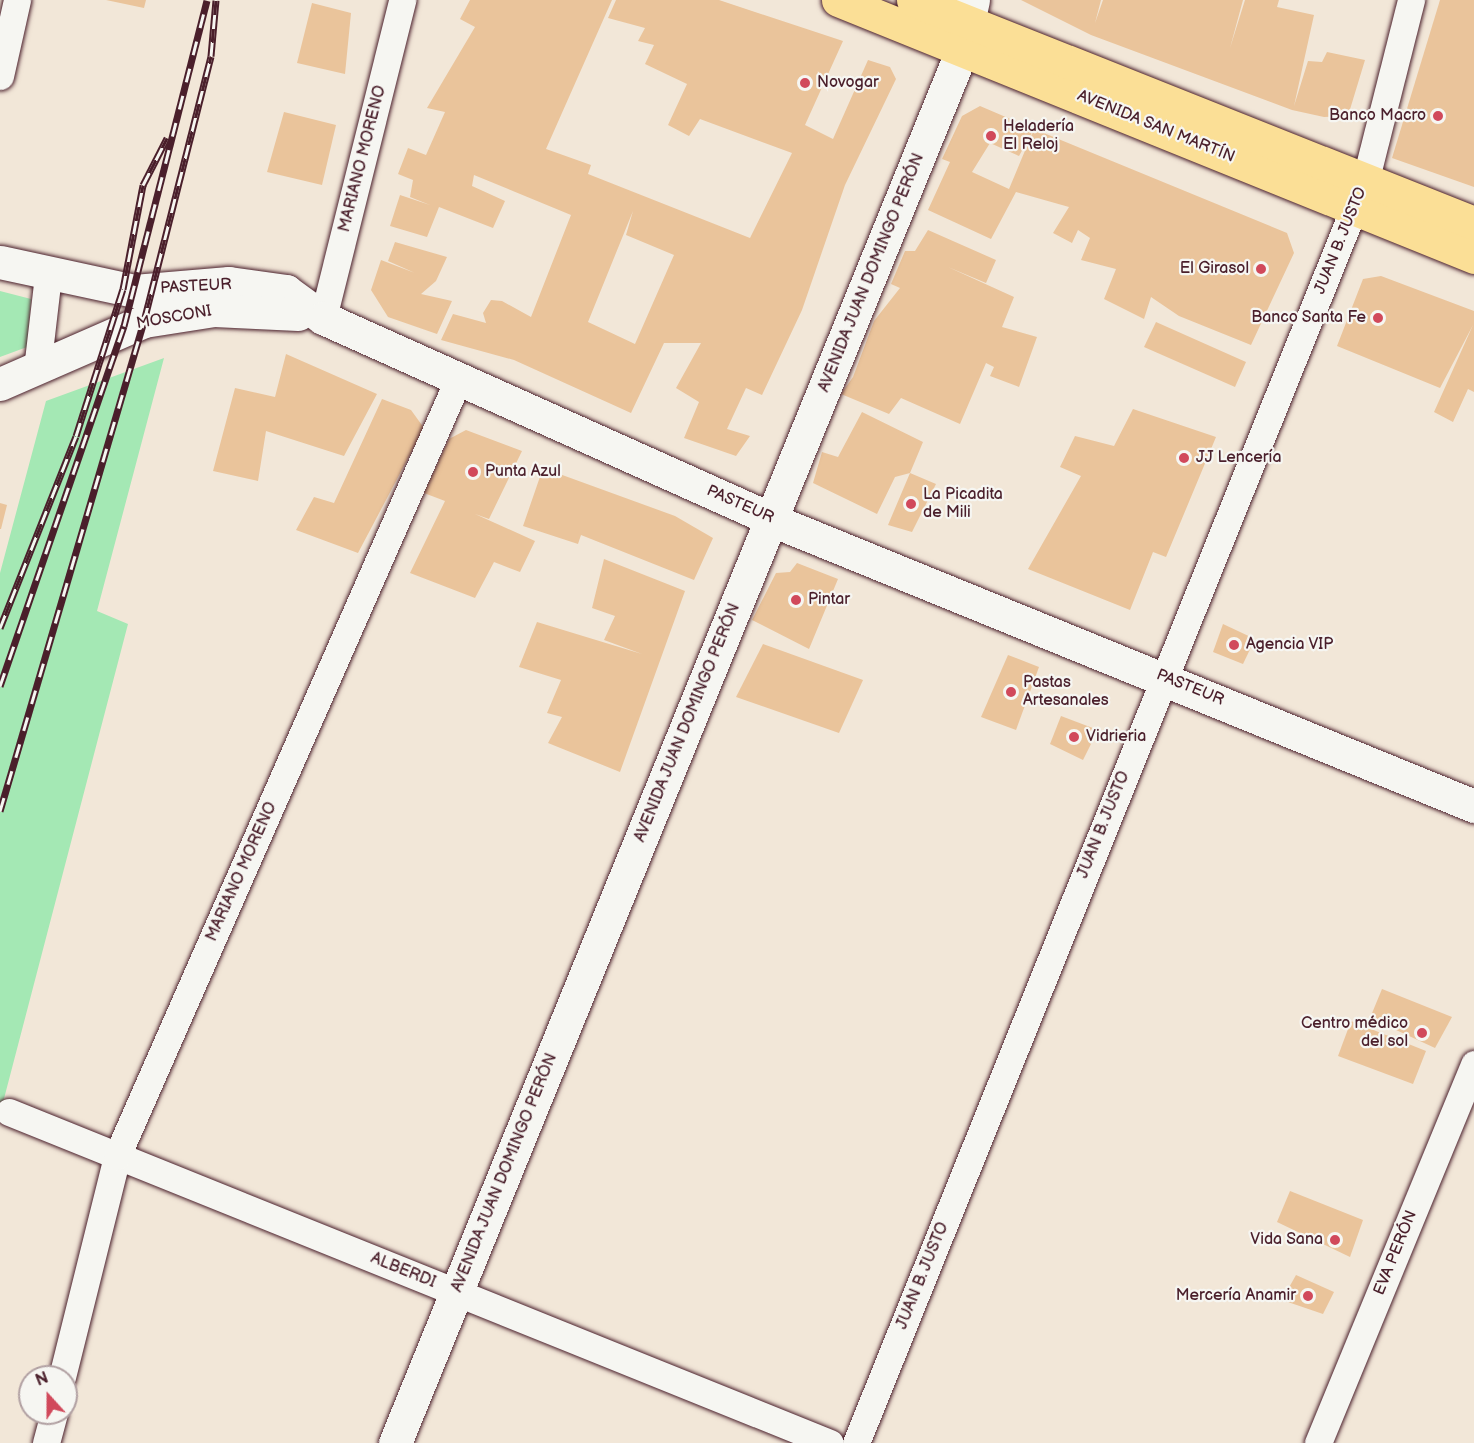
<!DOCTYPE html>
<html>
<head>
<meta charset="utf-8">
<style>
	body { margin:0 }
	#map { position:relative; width:1474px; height:1443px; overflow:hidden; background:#f2e7d8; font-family:"Balsamiq Sans",sans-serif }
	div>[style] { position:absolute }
	.green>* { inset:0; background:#a4e8b4 }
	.building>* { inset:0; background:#eac49b }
	.roads { filter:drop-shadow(0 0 2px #4a1f2b) drop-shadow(0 0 2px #4a1f2b) }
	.street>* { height:27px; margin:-13.5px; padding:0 13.5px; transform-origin:13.5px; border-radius:13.5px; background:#f6f6f2 }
	.secondary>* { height:33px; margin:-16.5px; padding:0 16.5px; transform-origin:16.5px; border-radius:16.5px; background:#f6f6f2 }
	.primary>* { height:33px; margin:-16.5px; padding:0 16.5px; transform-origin:16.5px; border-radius:16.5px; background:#fbdf96 }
	.rail>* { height:7px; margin-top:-3.5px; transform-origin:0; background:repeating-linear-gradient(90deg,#f6f6f2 0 14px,#4a1f2b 0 28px); box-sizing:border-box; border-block:2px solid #4a1f2b }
	.dots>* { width:16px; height:16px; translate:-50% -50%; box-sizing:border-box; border:3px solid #f6f6f2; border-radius:50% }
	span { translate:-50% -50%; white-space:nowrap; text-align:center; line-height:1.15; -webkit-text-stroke:4.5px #f6f6f2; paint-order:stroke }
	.poi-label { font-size:16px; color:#4a1f2b }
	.left { translate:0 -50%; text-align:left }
	.right { translate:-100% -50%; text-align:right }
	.street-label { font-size:16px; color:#4a1f2b }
	.north { position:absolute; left:18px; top:1365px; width:60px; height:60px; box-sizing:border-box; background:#f6f6f2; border:2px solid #b1a0a2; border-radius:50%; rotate:339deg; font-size:16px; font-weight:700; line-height:24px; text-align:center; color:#4a1f2b }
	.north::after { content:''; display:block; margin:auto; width:21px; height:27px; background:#d1495b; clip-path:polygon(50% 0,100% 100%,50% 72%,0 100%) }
</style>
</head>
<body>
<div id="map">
	<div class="green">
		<div style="clip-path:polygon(0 291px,31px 299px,27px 347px,0 357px)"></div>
		<div style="clip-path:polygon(164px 358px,97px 611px,128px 624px,0 1114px,0 573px,46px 401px)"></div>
	</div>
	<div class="building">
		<div style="clip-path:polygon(106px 0,146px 0,144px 8px)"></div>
		<div style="clip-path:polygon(evenodd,470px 0,612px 0,546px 149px,591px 165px,588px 174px,750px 238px,792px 153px,700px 119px,689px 136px,668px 125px,687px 84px,645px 64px,654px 45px,638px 41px,645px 28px,608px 18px,616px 0,719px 0,843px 41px,805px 125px,833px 139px,868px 60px,890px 67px,896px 79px,845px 185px,802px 310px,762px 395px,746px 388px,727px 429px,750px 436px,736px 456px,684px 438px,699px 402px,676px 388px,701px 343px,664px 343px,631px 413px,514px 360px,441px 340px,453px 314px,486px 323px,483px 313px,491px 300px,502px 301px,531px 317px,571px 215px,474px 175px,472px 186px,505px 201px,493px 228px,439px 207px,427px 237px,390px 226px,400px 195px,430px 205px,410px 197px,413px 180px,398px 174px,408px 148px,426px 155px,445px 112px,427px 108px,475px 27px,460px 19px,470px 0,633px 211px,626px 235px,674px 255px,635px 344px,588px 322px,633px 211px)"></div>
		<div style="clip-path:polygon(1021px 0,1101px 0,1095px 23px,1103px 0,1243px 0,1230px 48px,1245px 0,1279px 0,1277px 7px,1314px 15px,1294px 106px,1308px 61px,1322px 62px,1327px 52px,1365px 60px,1348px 116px,1324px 117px,1292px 110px,1091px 35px)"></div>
		<div style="clip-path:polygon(1440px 0,1474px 0,1474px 187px,1392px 158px)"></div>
		<div style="clip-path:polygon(312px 3px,351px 13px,345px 74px,297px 63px)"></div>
		<div style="clip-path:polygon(980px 106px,1034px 129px,1019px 156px,990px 143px,972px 172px,1009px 189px,1034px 129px,1287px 233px,1294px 253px,1251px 345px,1179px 316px,1151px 297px,1144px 319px,1104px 299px,1116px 269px,1081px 260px,1090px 238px,1078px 230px,1072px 243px,1053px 233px,1069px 207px,1016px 192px,991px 239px,928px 210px,950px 162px,942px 159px,962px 116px)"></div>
		<div style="clip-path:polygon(284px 112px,336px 125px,322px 185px,267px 172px)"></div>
		<div style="clip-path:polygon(928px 230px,996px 260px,986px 283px,948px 267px,1014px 297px,1002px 327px,1037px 337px,1019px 387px,990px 376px,994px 367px,986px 363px,960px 424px,901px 398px,889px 414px,841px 394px,853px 377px,874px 321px,900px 288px,891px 284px,905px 251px,915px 251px)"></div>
		<div style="clip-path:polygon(395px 242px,447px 257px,436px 281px,421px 294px,452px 301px,437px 334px,388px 317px,371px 290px,381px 260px,415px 273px,388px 261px)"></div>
		<div style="clip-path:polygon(1381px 276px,1474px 311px,1474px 392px,1468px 389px,1453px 422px,1434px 412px,1473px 325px,1440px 388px,1337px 346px,1363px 279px)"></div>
		<div style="clip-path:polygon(1156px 322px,1246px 362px,1235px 387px,1144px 347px)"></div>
		<div style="clip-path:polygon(286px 354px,377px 394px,344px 456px,266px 431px,258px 481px,213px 471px,235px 388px,275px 397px)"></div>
		<div style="clip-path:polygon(382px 399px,411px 410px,424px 428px,358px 553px,296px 530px,314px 497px,334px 503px)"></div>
		<div style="clip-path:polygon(1133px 409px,1216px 437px,1166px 557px,1153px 552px,1130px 610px,1028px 569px,1081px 476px,1060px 467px,1075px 436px,1114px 446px)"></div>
		<div style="clip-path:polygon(862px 412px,923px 442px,910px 473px,936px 484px,912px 532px,888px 525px,910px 473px,895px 477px,877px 514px,813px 483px,822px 452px,838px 457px)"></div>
		<div style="clip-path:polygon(466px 430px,522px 451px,489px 519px,475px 514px,535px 541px,520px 572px,494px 562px,475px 598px,410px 573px,445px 501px,424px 493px,449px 439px)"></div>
		<div style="clip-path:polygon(543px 468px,675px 516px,713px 538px,694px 580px,581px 535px,578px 544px,523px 526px)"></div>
		<div style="clip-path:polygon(0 503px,7px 505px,1px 529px,0 529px)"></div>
		<div style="clip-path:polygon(604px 559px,685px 591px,620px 772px,548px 743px,562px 717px,547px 713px,561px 680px,519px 667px,537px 622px,642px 654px,604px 640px,615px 616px,592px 608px)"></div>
		<div style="clip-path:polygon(797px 563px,838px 579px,809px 649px,752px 620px,776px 573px,790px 572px)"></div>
		<div style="clip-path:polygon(1223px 624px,1255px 639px,1243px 664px,1213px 652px)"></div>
		<div style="clip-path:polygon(763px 644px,863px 680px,839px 733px,736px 697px)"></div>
		<div style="clip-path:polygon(1008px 655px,1039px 667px,1016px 730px,981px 717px)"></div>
		<div style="clip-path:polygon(1061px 716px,1098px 730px,1083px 760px,1050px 744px)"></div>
		<div style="clip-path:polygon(1382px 989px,1452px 1017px,1435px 1048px,1370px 1018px)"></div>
		<div style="clip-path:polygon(1351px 1021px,1426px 1051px,1413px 1084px,1338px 1056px)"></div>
		<div style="clip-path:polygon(1290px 1191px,1363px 1220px,1350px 1257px,1277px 1222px)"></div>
		<div style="clip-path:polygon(1296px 1275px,1334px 1292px,1323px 1314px,1282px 1300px)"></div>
	</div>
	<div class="roads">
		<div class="street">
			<div style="left:0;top:76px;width:78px;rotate:-77.4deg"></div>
			<div style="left:323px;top:318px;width:328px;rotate:-76deg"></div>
			<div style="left:37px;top:369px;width:95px;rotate:-83.3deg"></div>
			<div style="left:9px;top:1112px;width:885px;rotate:21.96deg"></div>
			<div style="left:62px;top:1377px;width:228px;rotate:-76deg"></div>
			<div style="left:117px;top:1156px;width:848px;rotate:-66.28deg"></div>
			<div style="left:46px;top:1443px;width:31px;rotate:-75deg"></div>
			<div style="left:856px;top:1443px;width:1364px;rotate:-68.04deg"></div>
			<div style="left:1366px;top:178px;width:184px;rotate:-75.8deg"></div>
			<div style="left:1318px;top:1443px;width:410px;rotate:-67.6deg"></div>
		</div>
		<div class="secondary">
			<div style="left:0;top:262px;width:137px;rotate:12.2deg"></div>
			<div style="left:134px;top:291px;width:95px;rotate:-4.8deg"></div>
			<div style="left:229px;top:283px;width:58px;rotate:8deg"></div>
			<div style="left:286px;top:291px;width:46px;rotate:36.1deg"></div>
			<div style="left:323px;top:318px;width:511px;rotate:24.16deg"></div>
			<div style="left:789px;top:527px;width:740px;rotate:22.16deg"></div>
			<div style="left:0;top:384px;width:157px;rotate:-23.6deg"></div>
			<div style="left:144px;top:321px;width:71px;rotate:-8.9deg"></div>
			<div style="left:214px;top:310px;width:84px;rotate:2.7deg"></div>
			<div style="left:395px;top:1443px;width:1504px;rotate:-67.85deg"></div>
			<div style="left:962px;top:50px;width:51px;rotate:-77.6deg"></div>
		</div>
		<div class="primary">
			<div style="left:838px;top:0;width:686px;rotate:22deg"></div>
			<div style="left:913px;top:0;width:604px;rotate:21.68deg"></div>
		</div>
	</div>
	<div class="rail">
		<div style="left:0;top:628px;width:206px;rotate:-68.4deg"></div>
		<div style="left:76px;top:436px;width:154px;rotate:-72.3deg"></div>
		<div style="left:123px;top:289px;width:106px;rotate:-79.1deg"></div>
		<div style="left:143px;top:185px;width:53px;rotate:-62.9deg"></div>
		<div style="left:0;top:686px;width:381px;rotate:-71deg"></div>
		<div style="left:124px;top:326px;width:336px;rotate:-75.7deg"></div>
		<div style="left:0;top:811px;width:511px;rotate:-73.62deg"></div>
		<div style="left:144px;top:321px;width:273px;rotate:-75.8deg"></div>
		<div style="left:211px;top:56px;width:56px;rotate:-84.9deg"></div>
	</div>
	<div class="dots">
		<div style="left:805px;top:83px;background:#d1495b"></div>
		<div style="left:1438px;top:116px;background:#d1495b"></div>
		<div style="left:991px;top:136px;background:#d1495b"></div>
		<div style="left:1261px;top:269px;background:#d1495b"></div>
		<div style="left:1378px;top:318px;background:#d1495b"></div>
		<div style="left:1184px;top:458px;background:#d1495b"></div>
		<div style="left:473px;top:472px;background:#d1495b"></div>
		<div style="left:911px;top:504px;background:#d1495b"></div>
		<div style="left:796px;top:600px;background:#d1495b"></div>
		<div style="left:1234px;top:645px;background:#d1495b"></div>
		<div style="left:1011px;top:692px;background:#d1495b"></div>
		<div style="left:1074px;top:737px;background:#d1495b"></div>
		<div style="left:1422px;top:1033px;background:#d1495b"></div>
		<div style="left:1335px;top:1240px;background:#d1495b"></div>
		<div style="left:1308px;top:1296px;background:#d1495b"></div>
	</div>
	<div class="poi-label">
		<span class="left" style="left:817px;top:83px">Novogar</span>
		<span class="right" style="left:1426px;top:116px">Banco Macro</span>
		<span class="left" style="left:1003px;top:136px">Heladería<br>El Reloj</span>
		<span class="right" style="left:1249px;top:269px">El Girasol</span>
		<span class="right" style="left:1366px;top:318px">Banco Santa Fe</span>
		<span class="left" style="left:1196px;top:458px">JJ Lencería</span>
		<span class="left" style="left:485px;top:472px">Punta Azul</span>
		<span class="left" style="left:923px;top:504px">La Picadita<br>de Mili</span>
		<span class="left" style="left:808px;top:600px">Pintar</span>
		<span class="left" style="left:1246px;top:645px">Agencia VIP</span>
		<span class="left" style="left:1023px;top:692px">Pastas<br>Artesanales</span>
		<span class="left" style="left:1086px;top:737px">Vidrieria</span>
		<span class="right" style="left:1408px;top:1033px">Centro médico<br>del sol</span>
		<span class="right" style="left:1323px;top:1240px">Vida Sana</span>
		<span class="right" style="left:1296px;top:1296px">Mercería Anamir</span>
	</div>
	<div class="street-label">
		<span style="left:1156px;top:127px;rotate:22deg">AVENIDA SAN MARTÍN</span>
		<span style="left:363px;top:159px;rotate:-76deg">MARIANO MORENO</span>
		<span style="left:1341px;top:241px;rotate:-68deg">JUAN B. JUSTO</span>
		<span style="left:872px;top:273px;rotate:-68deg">AVENIDA JUAN DOMINGO PERÓN</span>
		<span style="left:196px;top:287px;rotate:-3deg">PASTEUR</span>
		<span style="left:174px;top:318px;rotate:-10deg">MOSCONI</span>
		<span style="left:740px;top:505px;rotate:24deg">PASTEUR</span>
		<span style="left:1190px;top:688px;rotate:22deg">PASTEUR</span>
		<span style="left:688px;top:723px;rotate:-68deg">AVENIDA JUAN DOMINGO PERÓN</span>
		<span style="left:1104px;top:825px;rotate:-68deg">JUAN B. JUSTO</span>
		<span style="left:242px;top:872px;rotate:-66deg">MARIANO MORENO</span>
		<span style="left:505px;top:1173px;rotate:-68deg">AVENIDA JUAN DOMINGO PERÓN</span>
		<span style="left:1396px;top:1253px;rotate:-68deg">EVA PERÓN</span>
		<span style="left:403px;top:1271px;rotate:22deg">ALBERDI</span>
		<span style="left:923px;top:1276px;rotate:-68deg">JUAN B. JUSTO</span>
	</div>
	<div class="north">N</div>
</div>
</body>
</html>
